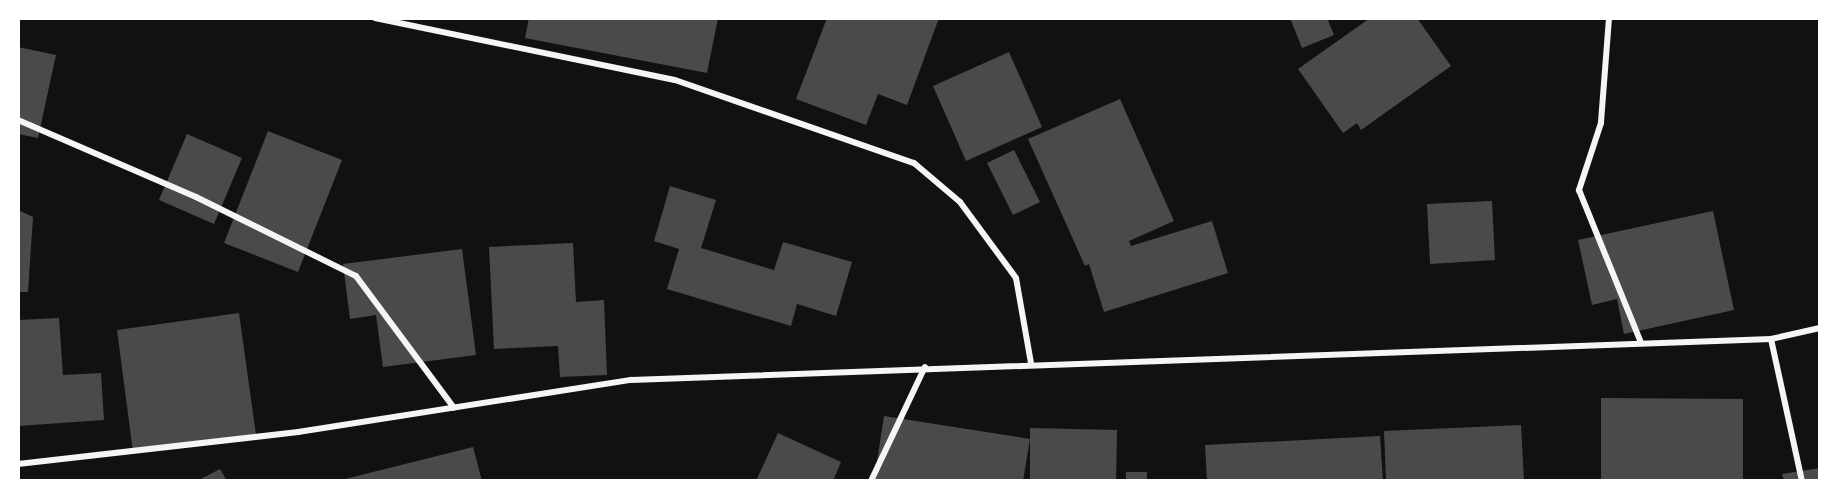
<!DOCTYPE html>
<html>
<head>
<meta charset="utf-8">
<style>
	body { margin:0 }
	#map { position:relative; width:1838px; height:499px; overflow:hidden; background:#111; font-family:Inter,sans-serif }
	div>[style] { position:absolute }
	.building>* { inset:0; background:#4a4a4a }
	.minor>* { height:6px; margin:-3px; padding:0 3px; transform-origin:3px; border-radius:3px; background:#f5f5f5 }
	span { translate:-50% -50%; white-space:nowrap; text-align:center; line-height:1.15; -webkit-text-stroke:4.5px #fff; paint-order:stroke }
	.frame { position:absolute; inset:0; border:20px solid #fff; pointer-events:none }
</style>
</head>
<body>
<div id="map">
	<div class="building">
		<div style="clip-path:polygon(529px 18px,718px 18px,707px 73px,525px 38px)"></div>
		<div style="clip-path:polygon(827px 18px,939px 18px,907px 105px,878px 94px,866px 125px,796px 99px)"></div>
		<div style="clip-path:polygon(1290px 18px,1327px 18px,1334px 35px,1302px 48px)"></div>
		<div style="clip-path:polygon(1370px 18px,1417px 18px,1451px 66px,1361px 130px,1357px 123px,1343px 133px,1298px 69px)"></div>
		<div style="clip-path:polygon(18px 47px,56px 55px,38px 138px,18px 134px)"></div>
		<div style="clip-path:polygon(1009px 52px,1042px 127px,966px 161px,933px 86px)"></div>
		<div style="clip-path:polygon(1120px 99px,1174px 221px,1129px 241px,1131px 246px,1212px 221px,1228px 273px,1104px 312px,1089px 264px,1085px 266px,1028px 139px)"></div>
		<div style="clip-path:polygon(268px 131px,342px 160px,298px 272px,224px 243px)"></div>
		<div style="clip-path:polygon(187px 134px,242px 158px,214px 224px,159px 200px)"></div>
		<div style="clip-path:polygon(1014px 150px,1040px 202px,1013px 215px,987px 163px)"></div>
		<div style="clip-path:polygon(670px 186px,716px 200px,701px 248px,774px 270px,783px 242px,852px 262px,836px 316px,797px 304px,791px 326px,667px 289px,679px 249px,654px 241px)"></div>
		<div style="clip-path:polygon(1492px 201px,1495px 260px,1430px 264px,1427px 204px)"></div>
		<div style="clip-path:polygon(18px 210px,33px 217px,28px 292px,18px 292px)"></div>
		<div style="clip-path:polygon(1713px 211px,1734px 310px,1624px 334px,1617px 299px,1592px 305px,1578px 240px)"></div>
		<div style="clip-path:polygon(573px 243px,576px 302px,604px 300px,607px 375px,560px 377px,558px 346px,494px 349px,489px 247px)"></div>
		<div style="clip-path:polygon(462px 249px,476px 355px,383px 367px,376px 315px,350px 319px,343px 264px)"></div>
		<div style="clip-path:polygon(239px 313px,256px 435px,133px 452px,117px 330px)"></div>
		<div style="clip-path:polygon(59px 318px,63px 375px,101px 373px,104px 420px,18px 426px,18px 320px)"></div>
		<div style="clip-path:polygon(1601px 398px,1743px 399px,1743px 481px,1601px 481px)"></div>
		<div style="clip-path:polygon(884px 416px,1030px 439px,1023px 481px,874px 481px)"></div>
		<div style="clip-path:polygon(1521px 425px,1524px 481px,1386px 481px,1384px 431px)"></div>
		<div style="clip-path:polygon(1030px 428px,1117px 430px,1116px 481px,1030px 481px)"></div>
		<div style="clip-path:polygon(778px 433px,841px 462px,833px 481px,756px 481px)"></div>
		<div style="clip-path:polygon(1380px 436px,1383px 481px,1207px 481px,1205px 445px)"></div>
		<div style="clip-path:polygon(473px 447px,482px 481px,341px 481px,341px 480px)"></div>
		<div style="clip-path:polygon(1820px 468px,1820px 481px,1784px 481px,1782px 474px)"></div>
		<div style="clip-path:polygon(220px 469px,227px 481px,197px 481px)"></div>
		<div style="clip-path:polygon(1126px 472px,1147px 472px,1147px 481px,1126px 481px)"></div>
	</div>
	<div class="minor">
		<div style="left:375px;top:18px;width:306px;rotate:11.7deg"></div>
		<div style="left:675px;top:80px;width:253px;rotate:19.2deg"></div>
		<div style="left:914px;top:163px;width:60px;rotate:40.3deg"></div>
		<div style="left:960px;top:202px;width:94px;rotate:53.6deg"></div>
		<div style="left:1016px;top:278px;width:86px;rotate:80deg"></div>
		<div style="left:1609px;top:18px;width:105px;rotate:94.4deg"></div>
		<div style="left:1601px;top:123px;width:71px;rotate:108.2deg"></div>
		<div style="left:1579px;top:190px;width:165px;rotate:67.9deg"></div>
		<div style="left:18px;top:120px;width:194px;rotate:23.4deg"></div>
		<div style="left:196px;top:197px;width:178px;rotate:26.3deg"></div>
		<div style="left:356px;top:276px;width:164px;rotate:53.4deg"></div>
		<div style="left:1771px;top:339px;width:145px;rotate:77.7deg"></div>
		<div style="left:18px;top:464px;width:282px;rotate:-6.5deg"></div>
		<div style="left:298px;top:432px;width:337px;rotate:-8.9deg"></div>
		<div style="left:631px;top:380px;width:1141px;rotate:-2.06deg"></div>
		<div style="left:1771px;top:339px;width:50px;rotate:-12.7deg"></div>
		<div style="left:871px;top:481px;width:126px;rotate:-64.7deg"></div>
	</div>
	<div class="frame"></div>
</div>
</body>
</html>
